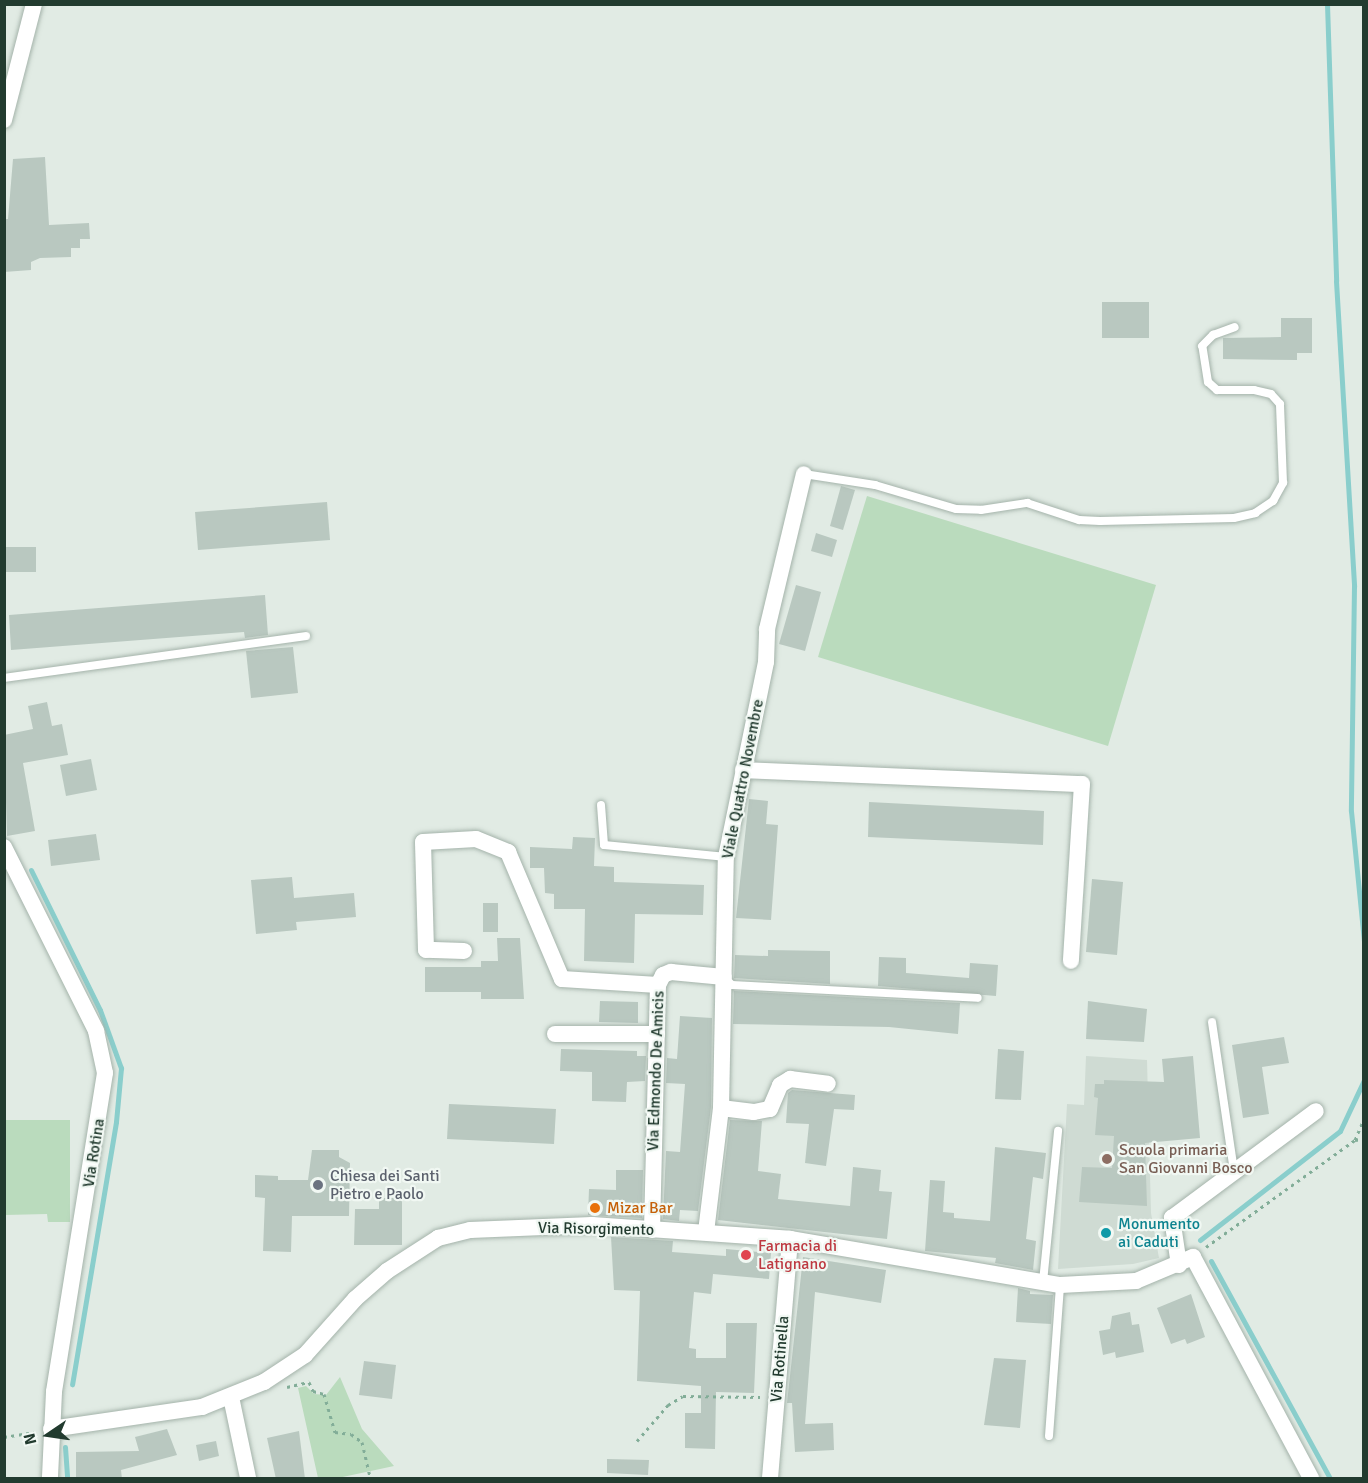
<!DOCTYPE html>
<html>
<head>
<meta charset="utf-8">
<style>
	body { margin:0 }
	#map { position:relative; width:1368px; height:1483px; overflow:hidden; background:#e1ebe4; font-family:Signika,sans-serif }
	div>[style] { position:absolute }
	.built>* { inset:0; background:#cfdbd3 }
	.green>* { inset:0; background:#badbbd }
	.stream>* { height:5px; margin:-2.5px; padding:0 2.5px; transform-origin:2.5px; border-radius:2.5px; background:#8acecc }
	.building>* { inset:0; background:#b9c8c0 }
	.path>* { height:3px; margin-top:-1.5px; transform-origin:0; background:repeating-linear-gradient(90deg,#82ad98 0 3px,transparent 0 7.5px) }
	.roads { filter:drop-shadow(0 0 2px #a4b3aa) drop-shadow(0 0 2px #a4b3aa) }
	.service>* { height:8px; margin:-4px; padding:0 4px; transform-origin:4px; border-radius:4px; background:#fff }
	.minor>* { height:16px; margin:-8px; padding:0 8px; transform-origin:8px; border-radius:8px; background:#fff }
	.dots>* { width:16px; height:16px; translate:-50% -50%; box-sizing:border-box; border:3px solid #f1f8f3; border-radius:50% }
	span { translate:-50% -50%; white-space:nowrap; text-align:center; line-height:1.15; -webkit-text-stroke:4.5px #f1f8f3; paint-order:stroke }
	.street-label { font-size:16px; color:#223b2f }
	.education-label { font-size:16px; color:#785e54 }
	.left { translate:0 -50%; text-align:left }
	.worship-label { font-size:16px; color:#5b616d }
	.food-label { font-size:16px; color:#c56008 }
	.culture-label { font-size:16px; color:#0d838f }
	.health-label { font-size:16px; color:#be3a42 }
	.frame { position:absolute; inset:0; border:6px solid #223b2f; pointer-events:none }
	.north { position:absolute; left:18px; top:1405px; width:60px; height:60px; -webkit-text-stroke:4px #f1f8f3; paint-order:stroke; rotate:257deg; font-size:16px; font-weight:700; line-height:24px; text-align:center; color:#223b2f }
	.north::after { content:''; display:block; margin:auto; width:21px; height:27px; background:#223b2f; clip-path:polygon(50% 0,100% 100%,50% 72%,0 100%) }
</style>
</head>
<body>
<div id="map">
	<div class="built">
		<div style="clip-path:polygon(1086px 1056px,1147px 1060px,1151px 1213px,1159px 1258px,1133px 1264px,1058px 1269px,1067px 1104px,1084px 1105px)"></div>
	</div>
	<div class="green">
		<div style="clip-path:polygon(867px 496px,1156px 585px,1108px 746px,818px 657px)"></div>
		<div style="clip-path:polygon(4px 1120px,70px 1120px,70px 1222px,48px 1222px,47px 1214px,5px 1215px)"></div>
		<div style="clip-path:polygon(340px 1377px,362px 1429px,394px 1466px,338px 1478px,318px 1478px,298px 1388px,306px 1386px,314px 1394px,326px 1395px)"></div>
	</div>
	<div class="stream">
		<div style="left:1327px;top:4px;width:277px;rotate:88.1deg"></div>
		<div style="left:1336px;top:281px;width:306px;rotate:86.6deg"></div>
		<div style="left:1354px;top:586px;width:225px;rotate:90.8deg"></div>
		<div style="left:1351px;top:811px;width:131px;rotate:84.3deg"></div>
		<div style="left:31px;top:870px;width:156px;rotate:63.8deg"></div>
		<div style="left:100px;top:1010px;width:62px;rotate:70.1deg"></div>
		<div style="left:121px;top:1068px;width:54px;rotate:95.3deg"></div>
		<div style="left:116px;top:1122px;width:266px;rotate:99.5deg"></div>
		<div style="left:1200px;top:1240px;width:177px;rotate:-37.9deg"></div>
		<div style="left:1340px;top:1131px;width:56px;rotate:-64.8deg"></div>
		<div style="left:1211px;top:1261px;width:247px;rotate:61.3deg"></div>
		<div style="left:65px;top:1447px;width:31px;rotate:86deg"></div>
	</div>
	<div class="building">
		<div style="clip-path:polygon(45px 157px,49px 225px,89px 223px,90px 239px,80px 239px,80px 248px,71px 248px,71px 257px,40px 258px,31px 262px,31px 270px,4px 272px,4px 219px,8px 219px,13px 159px)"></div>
		<div style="clip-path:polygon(1102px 302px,1149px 302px,1149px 338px,1102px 338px)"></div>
		<div style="clip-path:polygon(1281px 318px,1312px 318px,1312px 353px,1297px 353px,1297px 360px,1223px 359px,1223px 338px,1281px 337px)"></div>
		<div style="clip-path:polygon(841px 486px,855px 490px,843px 530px,830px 526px)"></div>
		<div style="clip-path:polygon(327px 502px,330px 540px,198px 550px,195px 512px)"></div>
		<div style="clip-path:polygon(816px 533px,837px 540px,832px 557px,811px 551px)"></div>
		<div style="clip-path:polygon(4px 547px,36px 547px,36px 572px,4px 572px)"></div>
		<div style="clip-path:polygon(796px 585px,821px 592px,805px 651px,779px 644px)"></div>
		<div style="clip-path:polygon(265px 595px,268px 635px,245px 638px,244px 632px,11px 650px,9px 615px)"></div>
		<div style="clip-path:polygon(293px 647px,298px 693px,251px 698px,246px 651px)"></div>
		<div style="clip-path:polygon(47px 702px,52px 726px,62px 724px,68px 755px,23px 763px,35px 831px,7px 836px,4px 735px,33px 729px,28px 706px)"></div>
		<div style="clip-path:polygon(91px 759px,97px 790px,66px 796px,60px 765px)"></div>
		<div style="clip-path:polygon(749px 799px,768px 801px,766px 824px,778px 825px,771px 920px,736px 918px)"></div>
		<div style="clip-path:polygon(869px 802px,1044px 811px,1043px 845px,868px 837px)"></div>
		<div style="clip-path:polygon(96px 834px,100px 860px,51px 866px,48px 840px)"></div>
		<div style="clip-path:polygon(573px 837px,595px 838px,594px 866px,614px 867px,614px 882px,704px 885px,703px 915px,635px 914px,634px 963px,584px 961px,585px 909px,554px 909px,554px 894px,545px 893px,544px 868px,530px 868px,530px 847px,572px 849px)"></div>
		<div style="clip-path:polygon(292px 877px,294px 898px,354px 893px,356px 917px,296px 922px,297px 930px,256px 934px,251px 880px)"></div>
		<div style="clip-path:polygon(1092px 879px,1123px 882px,1117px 955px,1086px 952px)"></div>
		<div style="clip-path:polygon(483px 903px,498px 903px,498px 932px,483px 932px)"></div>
		<div style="clip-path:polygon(497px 938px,520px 938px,524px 999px,481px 999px,481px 992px,425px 992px,425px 967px,481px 967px,481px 961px,498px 961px)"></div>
		<div style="clip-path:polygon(768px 950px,830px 951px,830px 984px,734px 978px,735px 955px,768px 956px)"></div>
		<div style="clip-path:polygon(879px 957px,906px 958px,906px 973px,969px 978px,970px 963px,998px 965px,996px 996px,878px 986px)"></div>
		<div style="clip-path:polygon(734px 991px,960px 1003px,958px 1034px,889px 1027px,733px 1024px)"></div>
		<div style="clip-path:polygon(600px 1001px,638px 1002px,638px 1023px,599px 1022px)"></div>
		<div style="clip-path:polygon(1088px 1001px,1147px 1009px,1144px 1042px,1086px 1039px)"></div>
		<div style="clip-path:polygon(680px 1016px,712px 1018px,711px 1107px,698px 1211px,680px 1210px,679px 1221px,663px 1219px,666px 1151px,680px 1152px,685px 1084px,666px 1083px,667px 1058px,677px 1059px)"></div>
		<div style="clip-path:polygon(1284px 1037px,1289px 1063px,1262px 1067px,1269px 1114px,1243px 1118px,1232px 1045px)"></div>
		<div style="clip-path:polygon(561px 1049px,637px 1051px,637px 1056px,646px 1056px,645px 1081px,627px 1082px,626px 1102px,592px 1101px,592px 1072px,560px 1071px)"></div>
		<div style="clip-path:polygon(998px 1049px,1024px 1051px,1021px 1100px,995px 1099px)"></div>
		<div style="clip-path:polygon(1193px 1056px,1200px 1138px,1145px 1143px,1147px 1206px,1079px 1202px,1082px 1167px,1112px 1168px,1114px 1136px,1095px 1135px,1098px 1098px,1094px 1097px,1095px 1084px,1104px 1084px,1104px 1080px,1164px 1082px,1162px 1059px)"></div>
		<div style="clip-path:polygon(792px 1090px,855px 1095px,854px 1110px,834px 1109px,826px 1166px,805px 1163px,809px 1124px,786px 1123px,788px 1093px)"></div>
		<div style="clip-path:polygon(449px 1104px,556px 1109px,554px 1144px,447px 1139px)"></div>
		<div style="clip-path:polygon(730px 1120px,762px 1121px,758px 1171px,781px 1174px,778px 1199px,850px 1206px,853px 1167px,881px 1170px,879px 1191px,892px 1192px,887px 1239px,718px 1220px)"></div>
		<div style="clip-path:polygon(995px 1147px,1046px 1153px,1043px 1179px,1033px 1177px,1026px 1239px,1036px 1241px,1033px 1270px,995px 1263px,996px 1258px,925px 1251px,930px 1180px,945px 1181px,943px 1212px,954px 1213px,954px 1218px,990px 1221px)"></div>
		<div style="clip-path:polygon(312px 1150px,339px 1150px,339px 1157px,350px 1163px,349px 1216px,292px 1216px,291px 1252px,263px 1251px,265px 1198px,255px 1197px,255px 1175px,278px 1176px,278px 1180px,308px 1180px)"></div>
		<div style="clip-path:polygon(616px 1170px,643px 1170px,642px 1218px,588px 1215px,589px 1189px,616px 1190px)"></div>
		<div style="clip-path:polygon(379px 1198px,402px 1198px,402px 1245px,354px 1245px,355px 1209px,379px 1209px)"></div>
		<div style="clip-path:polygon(611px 1237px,673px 1241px,672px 1252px,726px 1256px,726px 1249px,771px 1253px,769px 1279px,713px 1274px,711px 1294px,694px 1292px,689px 1348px,696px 1349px,696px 1358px,726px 1358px,726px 1323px,757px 1323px,754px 1393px,716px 1392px,715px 1449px,685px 1448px,685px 1413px,701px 1413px,701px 1386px,637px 1381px,640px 1291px,614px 1290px)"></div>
		<div style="clip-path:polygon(803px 1257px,886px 1270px,881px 1303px,815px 1292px,805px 1424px,833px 1423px,834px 1450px,795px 1452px,792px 1403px,787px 1403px)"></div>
		<div style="clip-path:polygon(1018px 1288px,1030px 1291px,1030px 1294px,1053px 1295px,1051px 1324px,1016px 1322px)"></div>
		<div style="clip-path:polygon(1191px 1294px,1205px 1337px,1187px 1344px,1185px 1339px,1171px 1344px,1157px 1308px)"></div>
		<div style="clip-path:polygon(1130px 1312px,1132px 1325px,1139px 1324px,1144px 1352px,1116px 1358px,1115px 1352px,1103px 1355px,1099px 1331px,1110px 1329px,1112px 1316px)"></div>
		<div style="clip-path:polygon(994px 1358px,1026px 1360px,1020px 1428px,984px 1425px)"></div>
		<div style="clip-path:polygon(364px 1361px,396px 1365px,392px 1399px,359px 1395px)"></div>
		<div style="clip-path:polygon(167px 1429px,177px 1455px,121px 1470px,122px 1479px,76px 1479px,76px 1452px,139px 1451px,135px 1437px)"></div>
		<div style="clip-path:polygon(299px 1431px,305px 1479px,276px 1479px,267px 1438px)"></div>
		<div style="clip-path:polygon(216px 1441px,219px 1456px,199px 1461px,196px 1445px)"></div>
		<div style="clip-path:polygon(607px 1459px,649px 1460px,648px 1475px,607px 1473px)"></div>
	</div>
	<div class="path">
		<div style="left:1355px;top:1140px;width:9px;rotate:-6deg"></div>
		<div style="left:1206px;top:1247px;width:183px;rotate:-35.7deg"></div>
		<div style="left:1355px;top:1140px;width:23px;rotate:-67deg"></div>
		<div style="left:287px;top:1387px;width:23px;rotate:-13deg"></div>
		<div style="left:309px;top:1382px;width:10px;rotate:66deg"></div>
		<div style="left:313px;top:1391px;width:11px;rotate:15deg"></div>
		<div style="left:324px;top:1394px;width:40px;rotate:74deg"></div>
		<div style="left:335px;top:1432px;width:16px;rotate:7deg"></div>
		<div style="left:351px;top:1434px;width:14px;rotate:36deg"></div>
		<div style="left:362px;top:1442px;width:37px;rotate:77deg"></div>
		<div style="left:4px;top:1437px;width:30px;rotate:-9deg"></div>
		<div style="left:637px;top:1441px;width:48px;rotate:-49.3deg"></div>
		<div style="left:668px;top:1405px;width:17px;rotate:-31deg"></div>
		<div style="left:683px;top:1396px;width:77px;rotate:0.7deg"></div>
	</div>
	<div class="roads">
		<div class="service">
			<div style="left:804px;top:474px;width:72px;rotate:8.8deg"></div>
			<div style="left:875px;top:485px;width:84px;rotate:16.5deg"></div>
			<div style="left:956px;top:509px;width:25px;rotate:2deg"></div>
			<div style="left:981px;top:510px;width:47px;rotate:-8.7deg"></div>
			<div style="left:1027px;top:503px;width:55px;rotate:18.1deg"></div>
			<div style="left:1079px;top:520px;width:21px;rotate:3deg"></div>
			<div style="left:1100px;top:521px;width:134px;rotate:-1.3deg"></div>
			<div style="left:1234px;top:518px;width:22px;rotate:-13deg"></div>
			<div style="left:1255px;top:513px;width:22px;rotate:-34deg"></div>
			<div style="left:1273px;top:501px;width:21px;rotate:-61deg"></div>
			<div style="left:1283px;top:483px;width:79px;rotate:-92.2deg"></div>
			<div style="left:1280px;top:404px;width:13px;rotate:-132deg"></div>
			<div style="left:1271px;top:394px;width:17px;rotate:-167deg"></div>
			<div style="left:1254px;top:390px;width:37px;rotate:180deg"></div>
			<div style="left:1217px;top:390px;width:12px;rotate:-138deg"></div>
			<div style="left:1208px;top:382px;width:36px;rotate:-99deg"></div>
			<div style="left:1202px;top:346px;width:16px;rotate:-45deg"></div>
			<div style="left:1213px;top:335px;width:23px;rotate:-20deg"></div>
			<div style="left:4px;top:678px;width:305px;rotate:-7.9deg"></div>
			<div style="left:601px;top:805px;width:40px;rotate:85.7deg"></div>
			<div style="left:604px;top:845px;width:123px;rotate:5.6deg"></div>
			<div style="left:724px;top:977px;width:11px;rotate:45deg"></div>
			<div style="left:732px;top:985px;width:246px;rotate:3deg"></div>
			<div style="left:1212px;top:1022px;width:151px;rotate:81.6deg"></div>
			<div style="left:1043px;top:1282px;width:152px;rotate:-84.3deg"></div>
			<div style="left:1049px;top:1436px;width:151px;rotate:-85.8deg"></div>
		</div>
		<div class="minor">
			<div style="left:4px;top:120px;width:120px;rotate:-75.5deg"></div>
			<div style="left:743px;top:770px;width:339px;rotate:2.4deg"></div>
			<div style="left:1082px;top:784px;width:177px;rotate:93.6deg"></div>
			<div style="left:4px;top:847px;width:206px;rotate:63.4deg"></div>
			<div style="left:96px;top:1031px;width:43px;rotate:77.9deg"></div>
			<div style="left:105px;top:1073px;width:323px;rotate:99.1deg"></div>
			<div style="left:54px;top:1392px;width:86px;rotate:92.7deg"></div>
			<div style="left:464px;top:951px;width:38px;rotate:-178deg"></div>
			<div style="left:426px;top:950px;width:108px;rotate:-91.6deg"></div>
			<div style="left:423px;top:842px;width:53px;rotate:-3.2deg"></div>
			<div style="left:476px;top:839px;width:35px;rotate:22deg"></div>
			<div style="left:508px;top:852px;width:138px;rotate:67deg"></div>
			<div style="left:562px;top:979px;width:96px;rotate:3.6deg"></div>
			<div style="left:555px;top:1034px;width:102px"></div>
			<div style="left:721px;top:1108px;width:33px;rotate:7deg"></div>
			<div style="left:754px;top:1112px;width:16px;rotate:-11deg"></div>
			<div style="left:770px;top:1109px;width:26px;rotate:-67deg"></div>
			<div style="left:780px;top:1085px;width:12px;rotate:-31deg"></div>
			<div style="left:790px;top:1079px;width:38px;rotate:7deg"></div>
			<div style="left:652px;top:1230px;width:245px;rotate:-88.6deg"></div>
			<div style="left:658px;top:985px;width:11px;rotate:-63deg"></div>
			<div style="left:663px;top:975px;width:9px;rotate:-21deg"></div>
			<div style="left:671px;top:972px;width:53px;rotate:5.4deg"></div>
			<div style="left:706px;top:1232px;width:125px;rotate:-83.1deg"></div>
			<div style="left:721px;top:1108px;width:251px;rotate:-88.9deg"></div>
			<div style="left:726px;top:857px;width:199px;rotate:-78.4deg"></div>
			<div style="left:766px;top:662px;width:33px;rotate:-88deg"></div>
			<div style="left:767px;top:629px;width:159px;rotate:-76.6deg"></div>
			<div style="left:1179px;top:1265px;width:48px;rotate:-98.5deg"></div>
			<div style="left:1172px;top:1218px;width:179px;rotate:-36.6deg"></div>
			<div style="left:231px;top:1397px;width:83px;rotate:78.1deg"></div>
			<div style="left:51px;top:1429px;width:153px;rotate:-8.3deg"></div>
			<div style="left:202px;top:1407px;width:67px;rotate:-22deg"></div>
			<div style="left:264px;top:1382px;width:49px;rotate:-33.4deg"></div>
			<div style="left:305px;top:1355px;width:75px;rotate:-48.2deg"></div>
			<div style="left:355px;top:1299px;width:43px;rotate:-41.2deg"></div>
			<div style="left:387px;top:1271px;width:61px;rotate:-32.9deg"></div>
			<div style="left:438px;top:1238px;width:33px;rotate:-14deg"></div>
			<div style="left:470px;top:1230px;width:122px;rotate:-2.3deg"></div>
			<div style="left:592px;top:1225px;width:198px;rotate:4deg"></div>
			<div style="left:790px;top:1239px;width:274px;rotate:9.7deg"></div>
			<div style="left:1060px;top:1285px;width:76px;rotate:-3deg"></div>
			<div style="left:1136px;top:1281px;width:62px;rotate:-22.8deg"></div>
			<div style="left:1193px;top:1257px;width:251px;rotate:61.9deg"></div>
			<div style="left:770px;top:1478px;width:240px;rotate:-85.2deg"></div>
		</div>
	</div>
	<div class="dots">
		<div style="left:1107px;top:1159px;background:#8d6e63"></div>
		<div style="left:318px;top:1185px;background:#6b7280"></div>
		<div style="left:595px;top:1208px;background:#e8710a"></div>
		<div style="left:1106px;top:1233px;background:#0f9aa8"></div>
		<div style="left:746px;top:1255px;background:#e0444e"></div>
	</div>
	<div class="street-label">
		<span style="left:743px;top:779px;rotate:-79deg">Viale Quattro Novembre</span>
		<span style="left:656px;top:1071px;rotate:-88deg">Via Edmondo De Amicis</span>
		<span style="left:94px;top:1153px;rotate:-81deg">Via Rotina</span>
		<span style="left:596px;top:1229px;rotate:1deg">Via Risorgimento</span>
		<span style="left:780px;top:1359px;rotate:-85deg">Via Rotinella</span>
	</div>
	<div class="education-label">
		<span class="left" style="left:1119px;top:1159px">Scuola primaria<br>San Giovanni Bosco</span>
	</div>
	<div class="worship-label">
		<span class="left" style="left:330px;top:1185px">Chiesa dei Santi<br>Pietro e Paolo</span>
	</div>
	<div class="food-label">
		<span class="left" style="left:607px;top:1208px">Mizar Bar</span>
	</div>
	<div class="culture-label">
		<span class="left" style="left:1118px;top:1233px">Monumento<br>ai Caduti</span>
	</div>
	<div class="health-label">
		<span class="left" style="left:758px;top:1255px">Farmacia di<br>Latignano</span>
	</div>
	<div class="frame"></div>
	<div class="north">N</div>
</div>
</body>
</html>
